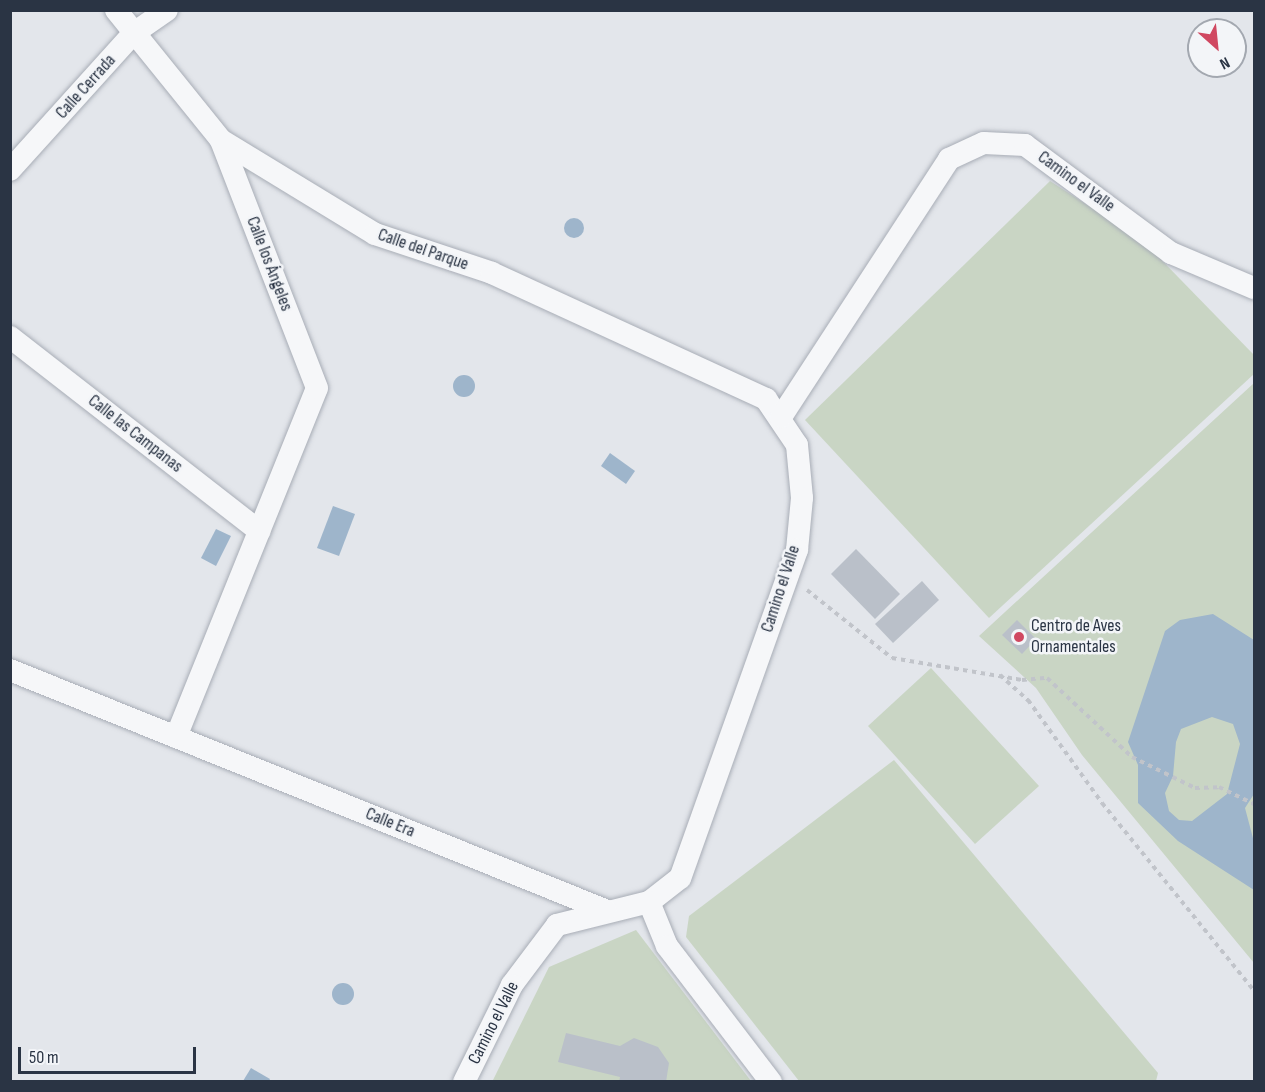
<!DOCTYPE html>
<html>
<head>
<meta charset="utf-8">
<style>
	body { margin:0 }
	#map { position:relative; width:1265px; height:1092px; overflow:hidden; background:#e3e6eb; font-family:"Sofia Sans Condensed",sans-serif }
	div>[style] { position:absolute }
	.green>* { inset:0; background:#c9d5c4 }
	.water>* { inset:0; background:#9eb5cb }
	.round { border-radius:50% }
	.building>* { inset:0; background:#bac0c9 }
	.path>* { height:4px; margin-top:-2px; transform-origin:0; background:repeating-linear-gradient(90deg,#c1c4ca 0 4.5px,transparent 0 9px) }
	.roads { filter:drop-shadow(0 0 2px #a8adb6) drop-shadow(0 0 2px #a8adb6) }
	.street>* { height:22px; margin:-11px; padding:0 11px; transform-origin:11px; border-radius:11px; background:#f6f7f9 }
	.dots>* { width:16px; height:16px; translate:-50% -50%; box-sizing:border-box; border:3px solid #f3f5f8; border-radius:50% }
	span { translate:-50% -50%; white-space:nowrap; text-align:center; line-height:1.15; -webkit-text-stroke:5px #f3f5f8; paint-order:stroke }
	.street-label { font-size:18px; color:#2a3444 }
	.poi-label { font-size:18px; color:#2a3444 }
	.left { translate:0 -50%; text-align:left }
	.frame { position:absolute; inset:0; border:12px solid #2a3444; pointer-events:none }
	.north { position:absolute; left:1187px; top:18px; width:60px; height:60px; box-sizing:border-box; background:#f3f5f8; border:2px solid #a3a8b0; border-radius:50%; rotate:153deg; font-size:16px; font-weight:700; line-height:24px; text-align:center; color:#2a3444 }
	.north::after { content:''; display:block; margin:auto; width:21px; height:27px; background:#d04861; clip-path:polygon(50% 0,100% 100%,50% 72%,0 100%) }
	.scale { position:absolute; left:18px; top:1047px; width:178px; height:27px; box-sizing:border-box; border:3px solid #2a3444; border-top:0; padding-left:8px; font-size:18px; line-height:21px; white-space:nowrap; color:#2a3444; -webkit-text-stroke:4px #f3f5f8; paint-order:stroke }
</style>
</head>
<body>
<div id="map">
	<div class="green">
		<div style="clip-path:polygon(1050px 181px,1143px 241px,1254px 355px,1254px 374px,989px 618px,805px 420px)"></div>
		<div style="clip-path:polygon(1254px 383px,1254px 963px,1082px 755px,1036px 688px,979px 636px)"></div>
		<div style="clip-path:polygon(931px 668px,1039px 786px,975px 844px,868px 726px)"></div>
		<div style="clip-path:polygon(894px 760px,1158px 1073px,1156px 1081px,799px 1081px,686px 937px,689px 916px)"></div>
		<div style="clip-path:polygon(636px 930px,751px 1081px,492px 1082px,549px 967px)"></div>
	</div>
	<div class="water">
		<div class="round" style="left:564px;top:218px;width:20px;height:20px"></div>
		<div class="round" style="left:453px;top:375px;width:22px;height:22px"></div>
		<div style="clip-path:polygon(610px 453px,635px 471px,626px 484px,601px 466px)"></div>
		<div style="clip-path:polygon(333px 506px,355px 514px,339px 556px,317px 548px)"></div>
		<div style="clip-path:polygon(216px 529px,231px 536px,216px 566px,201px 558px)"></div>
		<div style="clip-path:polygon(evenodd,1213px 614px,1254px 640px,1254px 794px,1245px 808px,1254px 842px,1254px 890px,1178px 841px,1138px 803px,1138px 765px,1128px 742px,1165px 631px,1180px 620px,1213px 614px,1212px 717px,1233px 724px,1240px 744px,1227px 794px,1192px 821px,1179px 820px,1169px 811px,1165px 793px,1173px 776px,1176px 742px,1181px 729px,1212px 717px)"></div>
		<div class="round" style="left:332px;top:983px;width:22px;height:22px"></div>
		<div style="clip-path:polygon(251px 1068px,270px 1079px,269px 1081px,243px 1081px)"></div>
	</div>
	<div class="building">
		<div style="clip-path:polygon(856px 549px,900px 594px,875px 619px,831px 574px)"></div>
		<div style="clip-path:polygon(922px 581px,939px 600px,893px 643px,875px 624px)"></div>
		<div style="clip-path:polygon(1017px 620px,1036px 639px,1022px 654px,1002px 635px)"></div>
		<div style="clip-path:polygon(566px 1033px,620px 1046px,634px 1038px,658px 1047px,669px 1063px,666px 1082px,619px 1082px,620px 1077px,558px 1062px)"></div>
	</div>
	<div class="path">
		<div style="left:807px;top:590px;width:109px;rotate:38.7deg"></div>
		<div style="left:892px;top:658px;width:132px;rotate:9.6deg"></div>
		<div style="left:1022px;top:680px;width:25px;rotate:-5deg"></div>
		<div style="left:1047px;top:678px;width:116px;rotate:42.9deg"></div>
		<div style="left:1132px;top:757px;width:70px;rotate:26.2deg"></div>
		<div style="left:1195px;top:788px;width:24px;rotate:-2deg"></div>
		<div style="left:1219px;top:787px;width:39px;rotate:26deg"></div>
		<div style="left:1000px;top:675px;width:38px;rotate:42deg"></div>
		<div style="left:1028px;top:700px;width:127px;rotate:54.3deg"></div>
		<div style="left:1102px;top:803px;width:242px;rotate:51deg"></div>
	</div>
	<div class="roads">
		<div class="street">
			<div style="left:116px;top:10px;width:167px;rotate:51.1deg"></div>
			<div style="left:221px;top:140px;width:180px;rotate:31.4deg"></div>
			<div style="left:375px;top:234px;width:123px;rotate:18.4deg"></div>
			<div style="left:492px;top:273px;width:302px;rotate:24.7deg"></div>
			<div style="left:766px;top:399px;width:55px;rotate:56deg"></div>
			<div style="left:797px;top:445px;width:53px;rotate:84.6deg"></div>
			<div style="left:802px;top:498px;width:52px;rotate:95.5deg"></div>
			<div style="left:797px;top:550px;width:348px;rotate:109.6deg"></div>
			<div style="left:680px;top:878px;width:39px;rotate:142deg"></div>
			<div style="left:649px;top:902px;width:95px;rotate:166deg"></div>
			<div style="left:557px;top:925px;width:75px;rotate:126.9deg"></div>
			<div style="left:512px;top:985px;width:108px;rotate:116.3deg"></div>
			<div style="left:10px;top:170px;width:185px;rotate:-47.9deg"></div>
			<div style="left:134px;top:33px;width:40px;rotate:-34.9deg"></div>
			<div style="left:10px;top:337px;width:316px;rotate:37.9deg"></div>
			<div style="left:781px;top:417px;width:308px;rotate:-56.9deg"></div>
			<div style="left:949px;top:159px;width:38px;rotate:-25deg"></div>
			<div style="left:984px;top:143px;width:41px;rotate:2.8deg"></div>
			<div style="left:1025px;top:145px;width:182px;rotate:36.5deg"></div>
			<div style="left:1171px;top:253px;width:90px;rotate:22.9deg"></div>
			<div style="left:10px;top:670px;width:642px;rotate:21.97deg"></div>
			<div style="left:176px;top:737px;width:376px;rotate:-68deg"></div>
			<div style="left:317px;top:388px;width:266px;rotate:-111.2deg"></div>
			<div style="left:649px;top:902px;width:48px;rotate:67.8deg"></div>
			<div style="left:667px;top:946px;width:171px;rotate:52.6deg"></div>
		</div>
	</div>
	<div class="dots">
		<div style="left:1019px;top:637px;background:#d04861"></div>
	</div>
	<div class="street-label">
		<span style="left:86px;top:87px;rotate:-48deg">Calle Cerrada</span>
		<span style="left:1076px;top:182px;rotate:36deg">Camino el Valle</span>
		<span style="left:423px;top:250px;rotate:19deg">Calle del Parque</span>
		<span style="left:269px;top:264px;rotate:69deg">Calle los Ángeles</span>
		<span style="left:135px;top:434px;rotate:38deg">Calle las Campanas</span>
		<span style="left:781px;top:589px;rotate:-72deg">Camino el Valle</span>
		<span style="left:390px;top:823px;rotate:22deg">Calle Era</span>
		<span style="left:494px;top:1023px;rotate:-63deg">Camino el Valle</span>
	</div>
	<div class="poi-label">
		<span class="left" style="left:1031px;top:637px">Centro de Aves<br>Ornamentales</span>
	</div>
	<div class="frame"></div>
	<div class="north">N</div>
	<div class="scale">50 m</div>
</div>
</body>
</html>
